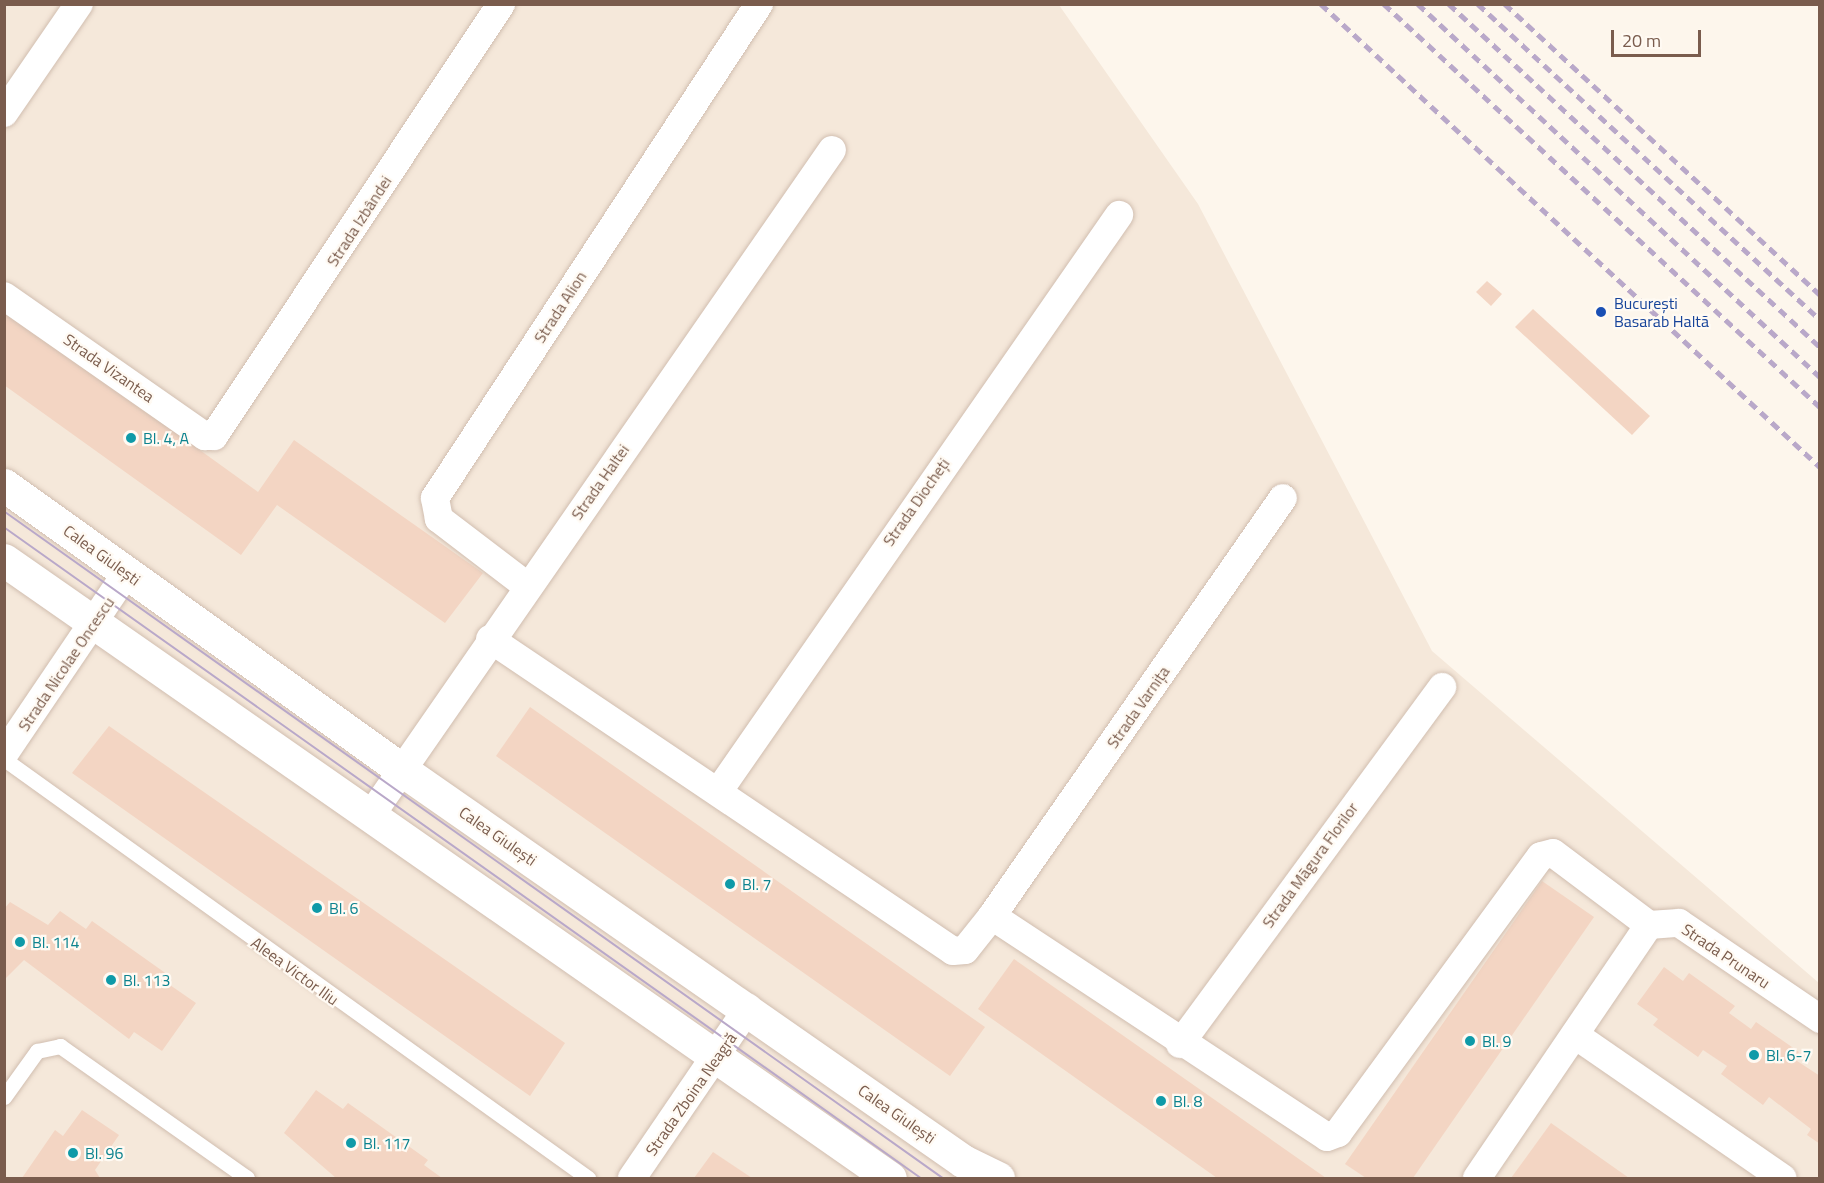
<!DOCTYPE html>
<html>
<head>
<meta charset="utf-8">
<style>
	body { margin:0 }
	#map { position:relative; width:1824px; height:1183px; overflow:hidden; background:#fdf6ec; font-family:"Titillium Web",sans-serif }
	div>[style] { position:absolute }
	.residential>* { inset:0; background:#f5e8da }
	.building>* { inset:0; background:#f3d5c3 }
	.roads { filter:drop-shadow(0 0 2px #d1beb0) drop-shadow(0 0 2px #d1beb0) }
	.lane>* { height:15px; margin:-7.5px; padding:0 7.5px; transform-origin:7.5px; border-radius:7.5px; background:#fff }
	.street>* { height:28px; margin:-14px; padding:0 14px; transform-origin:14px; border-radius:14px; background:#fff }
	.secondary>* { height:33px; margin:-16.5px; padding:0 16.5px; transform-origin:16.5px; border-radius:16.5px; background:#fff }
	.tram>* { height:1.5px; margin:-0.75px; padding:0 0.75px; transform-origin:0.75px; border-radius:0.75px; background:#b9a8c9 }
	.rail>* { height:4.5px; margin-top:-2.25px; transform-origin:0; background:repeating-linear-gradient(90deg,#b9a8c9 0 9px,transparent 0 15px) }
	.dots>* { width:16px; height:16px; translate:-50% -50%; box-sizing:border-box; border:3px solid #fffaf3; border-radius:50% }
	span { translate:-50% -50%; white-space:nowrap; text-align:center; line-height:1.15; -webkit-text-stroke:4.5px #fffaf3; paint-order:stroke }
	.street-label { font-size:16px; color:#7a5c4d }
	.transit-label { font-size:16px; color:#164399 }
	.left { translate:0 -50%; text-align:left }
	.culture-label { font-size:16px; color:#0d838f }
	.frame { position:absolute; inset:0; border:6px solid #7a5c4d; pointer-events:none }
	.scale { position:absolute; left:1611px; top:30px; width:90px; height:27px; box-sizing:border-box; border:3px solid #7a5c4d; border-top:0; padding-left:8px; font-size:18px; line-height:21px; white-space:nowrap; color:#7a5c4d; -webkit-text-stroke:4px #fffaf3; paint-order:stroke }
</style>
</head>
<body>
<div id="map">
	<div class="residential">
		<div style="clip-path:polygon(5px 5px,1059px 5px,1198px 204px,1432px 651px,1819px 983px,1819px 1178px,5px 1178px)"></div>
	</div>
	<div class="building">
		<div style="clip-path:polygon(1487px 281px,1502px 294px,1491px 306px,1476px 292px)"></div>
		<div style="clip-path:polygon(4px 309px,258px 492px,294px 440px,483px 573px,445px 623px,277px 505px,241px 555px,4px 385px)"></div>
		<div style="clip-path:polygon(1533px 309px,1650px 416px,1632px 435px,1515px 327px)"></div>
		<div style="clip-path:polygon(530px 707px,985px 1027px,950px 1076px,496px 756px)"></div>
		<div style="clip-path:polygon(109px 726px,565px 1043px,530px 1096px,72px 773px)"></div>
		<div style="clip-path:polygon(1542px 881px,1594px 917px,1413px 1178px,1366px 1178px,1345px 1164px)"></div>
		<div style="clip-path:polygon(10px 902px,48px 925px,60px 911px,86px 929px,92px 921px,171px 977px,167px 983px,196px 1003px,162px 1051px,134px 1032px,129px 1039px,24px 960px,4px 980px,4px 909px)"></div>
		<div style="clip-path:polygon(1014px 959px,1326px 1178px,1217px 1178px,978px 1009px)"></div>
		<div style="clip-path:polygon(1664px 967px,1683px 981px,1689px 973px,1735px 1006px,1729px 1013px,1751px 1029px,1756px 1022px,1799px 1052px,1794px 1059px,1820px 1076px,1820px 1144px,1807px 1135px,1811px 1129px,1769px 1097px,1763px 1105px,1721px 1074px,1727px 1066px,1703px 1050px,1698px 1057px,1653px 1025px,1658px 1019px,1637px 1004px)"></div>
		<div style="clip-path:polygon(316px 1090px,343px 1109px,348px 1103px,428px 1160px,424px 1165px,442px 1178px,336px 1178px,284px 1133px)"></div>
		<div style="clip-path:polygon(82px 1110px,119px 1135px,95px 1170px,100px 1178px,22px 1178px,55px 1130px,63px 1136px)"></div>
		<div style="clip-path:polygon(1551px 1123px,1629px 1178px,1511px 1178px)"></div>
		<div style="clip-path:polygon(713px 1152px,752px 1178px,694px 1178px)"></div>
	</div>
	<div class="roads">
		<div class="lane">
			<div style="left:4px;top:759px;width:719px;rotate:35.66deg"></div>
			<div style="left:4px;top:1097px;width:57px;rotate:-54.3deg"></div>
			<div style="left:37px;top:1051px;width:24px;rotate:-12deg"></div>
			<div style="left:60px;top:1046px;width:229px;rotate:35.2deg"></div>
		</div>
		<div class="street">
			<div style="left:4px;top:113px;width:132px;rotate:-55.5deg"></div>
			<div style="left:4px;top:296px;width:245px;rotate:34.9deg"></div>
			<div style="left:205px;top:436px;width:9px"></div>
			<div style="left:214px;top:436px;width:519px;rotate:-56.4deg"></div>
			<div style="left:527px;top:586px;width:111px;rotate:-142.7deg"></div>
			<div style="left:439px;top:519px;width:21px;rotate:-101deg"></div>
			<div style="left:435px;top:498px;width:591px;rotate:-56.74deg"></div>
			<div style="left:490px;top:639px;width:558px;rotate:33.97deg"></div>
			<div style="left:953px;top:951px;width:12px;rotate:-5deg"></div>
			<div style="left:965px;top:950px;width:43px;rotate:-51.5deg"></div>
			<div style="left:992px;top:916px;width:401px;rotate:33.4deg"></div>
			<div style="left:1327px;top:1137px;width:12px;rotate:-20deg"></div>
			<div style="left:1338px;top:1133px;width:343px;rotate:-53.8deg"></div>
			<div style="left:1541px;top:856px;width:12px;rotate:-14deg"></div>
			<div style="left:1553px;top:853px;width:120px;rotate:36.9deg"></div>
			<div style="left:4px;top:754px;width:220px;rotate:-55.9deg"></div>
			<div style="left:718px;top:792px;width:703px;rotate:-55.2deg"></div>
			<div style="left:371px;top:815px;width:809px;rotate:-55.27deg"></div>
			<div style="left:992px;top:916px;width:509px;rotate:-55.16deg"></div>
			<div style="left:1649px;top:925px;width:30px;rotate:-4deg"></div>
			<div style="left:1679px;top:923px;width:171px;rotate:34.2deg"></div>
			<div style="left:1575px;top:1035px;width:252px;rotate:34.6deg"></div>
			<div style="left:1180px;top:1044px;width:443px;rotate:-53.7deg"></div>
			<div style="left:632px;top:1178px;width:206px;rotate:-55.7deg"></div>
			<div style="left:1477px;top:1178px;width:306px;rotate:-55.8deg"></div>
		</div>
		<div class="secondary">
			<div style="left:4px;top:485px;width:490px;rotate:35.6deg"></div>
			<div style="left:402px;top:770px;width:684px;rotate:34.88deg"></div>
			<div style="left:963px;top:1161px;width:39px;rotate:26deg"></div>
			<div style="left:4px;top:560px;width:1080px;rotate:34.9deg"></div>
		</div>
	</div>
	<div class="tram">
		<div style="left:4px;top:511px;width:1152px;rotate:35.39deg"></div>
		<div style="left:4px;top:527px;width:1125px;rotate:35.37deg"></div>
	</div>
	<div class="rail">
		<div style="left:1321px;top:4px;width:681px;rotate:42.86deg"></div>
		<div style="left:1384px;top:4px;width:594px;rotate:42.75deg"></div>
		<div style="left:1418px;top:4px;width:548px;rotate:42.86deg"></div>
		<div style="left:1449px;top:4px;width:505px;rotate:42.75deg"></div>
		<div style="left:1478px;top:4px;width:466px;rotate:42.7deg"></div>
		<div style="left:1505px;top:4px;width:429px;rotate:42.7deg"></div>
	</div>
	<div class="dots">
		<div style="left:1601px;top:312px;background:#1a4fb4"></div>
		<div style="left:131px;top:438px;background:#0f9aa8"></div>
		<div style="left:730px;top:884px;background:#0f9aa8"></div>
		<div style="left:317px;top:908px;background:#0f9aa8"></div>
		<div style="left:20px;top:942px;background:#0f9aa8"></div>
		<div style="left:111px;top:980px;background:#0f9aa8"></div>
		<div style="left:1470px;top:1041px;background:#0f9aa8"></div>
		<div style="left:1754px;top:1055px;background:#0f9aa8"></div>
		<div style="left:1161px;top:1101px;background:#0f9aa8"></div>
		<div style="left:351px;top:1143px;background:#0f9aa8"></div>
		<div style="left:73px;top:1153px;background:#0f9aa8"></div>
	</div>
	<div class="street-label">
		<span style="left:359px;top:221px;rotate:-57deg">Strada Izbândei</span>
		<span style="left:560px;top:307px;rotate:-57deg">Strada Alion</span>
		<span style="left:109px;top:368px;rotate:35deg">Strada Vizantea</span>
		<span style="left:600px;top:482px;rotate:-55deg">Strada Haltei</span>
		<span style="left:916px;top:502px;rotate:-55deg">Strada Diocheți</span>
		<span style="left:102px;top:555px;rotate:36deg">Calea Giulești</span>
		<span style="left:66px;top:664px;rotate:-56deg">Strada Nicolae Oncescu</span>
		<span style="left:1138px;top:707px;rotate:-55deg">Strada Varnița</span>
		<span style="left:498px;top:836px;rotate:35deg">Calea Giulești</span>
		<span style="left:1310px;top:865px;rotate:-54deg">Strada Măgura Florilor</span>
		<span style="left:1726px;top:956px;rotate:34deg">Strada Prunaru</span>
		<span style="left:295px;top:971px;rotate:36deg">Aleea Victor Iliu</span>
		<span style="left:691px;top:1094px;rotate:-55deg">Strada Zboina Neagră</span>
		<span style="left:897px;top:1114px;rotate:35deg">Calea Giulești</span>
	</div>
	<div class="transit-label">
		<span class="left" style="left:1614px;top:312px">București<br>Basarab Haltă</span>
	</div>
	<div class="culture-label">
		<span class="left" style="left:143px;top:438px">Bl. 4, A</span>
		<span class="left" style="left:742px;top:884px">Bl. 7</span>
		<span class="left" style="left:329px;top:908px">Bl. 6</span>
		<span class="left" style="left:32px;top:942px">Bl. 114</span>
		<span class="left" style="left:123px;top:980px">Bl. 113</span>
		<span class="left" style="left:1482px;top:1041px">Bl. 9</span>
		<span class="left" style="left:1766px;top:1055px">Bl. 6-7</span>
		<span class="left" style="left:1173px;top:1101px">Bl. 8</span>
		<span class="left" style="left:363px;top:1143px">Bl. 117</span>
		<span class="left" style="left:85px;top:1153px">Bl. 96</span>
	</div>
	<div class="frame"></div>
	<div class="scale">20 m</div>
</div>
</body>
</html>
